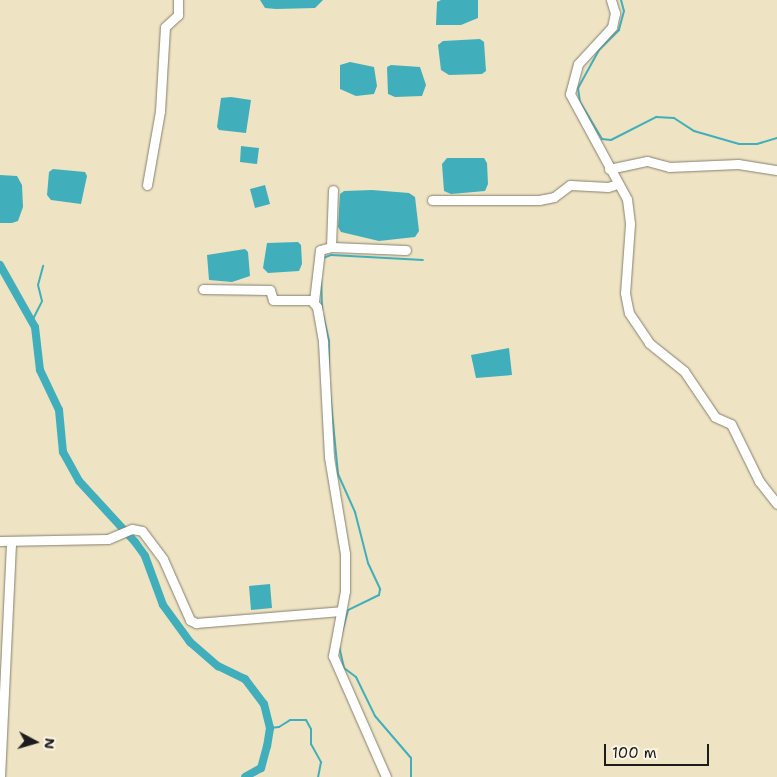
<!DOCTYPE html>
<html>
<head>
<meta charset="utf-8">
<style>
	body { margin:0 }
	#map { position:relative; width:777px; height:777px; overflow:hidden; background:#eee3c3; font-family:"Shantell Sans",sans-serif }
	div>[style] { position:absolute }
	.water>* { inset:0; background:#40afbb }
	.stream>* { height:2px; margin:-1px; padding:0 1px; transform-origin:1px; border-radius:1px; background:#40afbb }
	.canal>* { height:8px; margin:-4px; padding:0 4px; transform-origin:4px; border-radius:4px; background:#40afbb }
	.roads { filter:drop-shadow(0 0 1px #858070) drop-shadow(0 0 1px #858070) }
	.street>* { height:9px; margin:-4.5px; padding:0 4.5px; transform-origin:4.5px; border-radius:4.5px; background:#fff }
	span { translate:-50% -50%; white-space:nowrap; text-align:center; line-height:1.15; -webkit-text-stroke:5px #fcf5e5; paint-order:stroke }
	.north { position:absolute; left:10px; top:717px; width:50px; height:50px; -webkit-text-stroke:4px #fcf5e5; paint-order:stroke; rotate:96deg; font-size:14px; font-weight:700; line-height:20px; text-align:center; color:#1c1c1c }
	.north::after { content:''; display:block; margin:auto; width:18px; height:22px; background:#1c1c1c; clip-path:polygon(50% 0,100% 100%,50% 72%,0 100%) }
	.scale { position:absolute; left:604px; top:744px; width:105px; height:22px; box-sizing:border-box; border:2px solid #1c1c1c; border-top:0; padding-left:6px; font-size:15px; line-height:18px; white-space:nowrap; color:#1c1c1c; -webkit-text-stroke:4px #fcf5e5; paint-order:stroke }
</style>
</head>
<body>
<div id="map">
	<div class="water">
		<div style="clip-path:polygon(260px 0,323px 0,315px 8px,276px 9px,265px 8px)"></div>
		<div style="clip-path:polygon(441px 0,478px 0,478px 18px,461px 25px,436px 25px,437px 2px)"></div>
		<div style="clip-path:polygon(480px 39px,484px 42px,486px 71px,482px 74px,449px 75px,441px 70px,438px 45px,443px 41px)"></div>
		<div style="clip-path:polygon(350px 62px,374px 67px,377px 86px,374px 94px,356px 96px,340px 89px,340px 65px)"></div>
		<div style="clip-path:polygon(391px 65px,420px 67px,426px 85px,422px 96px,395px 97px,388px 94px,387px 67px)"></div>
		<div style="clip-path:polygon(231px 97px,251px 100px,246px 133px,219px 130px,217px 127px,221px 98px)"></div>
		<div style="clip-path:polygon(241px 146px,259px 148px,257px 164px,240px 162px)"></div>
		<div style="clip-path:polygon(447px 158px,484px 158px,487px 163px,488px 184px,485px 191px,451px 194px,444px 191px,442px 164px)"></div>
		<div style="clip-path:polygon(53px 169px,85px 172px,87px 176px,81px 204px,51px 200px,47px 195px,49px 172px)"></div>
		<div style="clip-path:polygon(0 175px,17px 176px,22px 185px,23px 207px,18px 221px,12px 223px,0 223px)"></div>
		<div style="clip-path:polygon(265px 185px,270px 204px,255px 208px,250px 189px)"></div>
		<div style="clip-path:polygon(372px 190px,409px 193px,415px 197px,419px 231px,415px 237px,379px 241px,341px 232px,338px 227px,340px 194px,344px 191px)"></div>
		<div style="clip-path:polygon(298px 242px,301px 245px,302px 264px,299px 271px,268px 273px,263px 268px,267px 243px)"></div>
		<div style="clip-path:polygon(245px 249px,248px 252px,250px 276px,232px 282px,209px 280px,207px 255px)"></div>
		<div style="clip-path:polygon(509px 348px,512px 375px,476px 378px,471px 355px)"></div>
		<div style="clip-path:polygon(270px 584px,272px 608px,251px 610px,249px 586px)"></div>
	</div>
	<div class="stream">
		<div style="left:621px;top:0;width:11px;rotate:75deg"></div>
		<div style="left:624px;top:11px;width:20px;rotate:105deg"></div>
		<div style="left:619px;top:30px;width:28px;rotate:135deg"></div>
		<div style="left:599px;top:50px;width:43px;rotate:118.9deg"></div>
		<div style="left:578px;top:88px;width:14px;rotate:82deg"></div>
		<div style="left:580px;top:102px;width:43px;rotate:59.3deg"></div>
		<div style="left:602px;top:139px;width:9px;rotate:6deg"></div>
		<div style="left:611px;top:140px;width:51px;rotate:-27.1deg"></div>
		<div style="left:656px;top:117px;width:18px;rotate:3deg"></div>
		<div style="left:674px;top:118px;width:24px;rotate:33deg"></div>
		<div style="left:694px;top:131px;width:47px;rotate:16.1deg"></div>
		<div style="left:739px;top:144px;width:18px"></div>
		<div style="left:757px;top:144px;width:21px;rotate:-17deg"></div>
		<div style="left:323px;top:258px;width:9px;rotate:-21deg"></div>
		<div style="left:331px;top:255px;width:92px;rotate:3.1deg"></div>
		<div style="left:321px;top:277px;width:33px;rotate:88deg"></div>
		<div style="left:323px;top:315px;width:27px;rotate:77deg"></div>
		<div style="left:329px;top:341px;width:41px;rotate:90deg"></div>
		<div style="left:329px;top:382px;width:92px;rotate:84.4deg"></div>
		<div style="left:338px;top:474px;width:42px;rotate:65.9deg"></div>
		<div style="left:355px;top:512px;width:53px;rotate:75.7deg"></div>
		<div style="left:368px;top:563px;width:29px;rotate:65deg"></div>
		<div style="left:380px;top:589px;width:6px;rotate:99deg"></div>
		<div style="left:379px;top:595px;width:34px;rotate:154deg"></div>
		<div style="left:348px;top:610px;width:27px;rotate:105deg"></div>
		<div style="left:32px;top:321px;width:22px;rotate:-63deg"></div>
		<div style="left:42px;top:301px;width:16px;rotate:-104deg"></div>
		<div style="left:38px;top:285px;width:20px;rotate:-75deg"></div>
		<div style="left:339px;top:646px;width:23px;rotate:77deg"></div>
		<div style="left:344px;top:668px;width:15px;rotate:37deg"></div>
		<div style="left:356px;top:677px;width:43px;rotate:64deg"></div>
		<div style="left:375px;top:716px;width:55px;rotate:49.4deg"></div>
		<div style="left:411px;top:758px;width:19px;rotate:90deg"></div>
		<div style="left:270px;top:728px;width:9px;rotate:-6deg"></div>
		<div style="left:279px;top:727px;width:13px;rotate:-32deg"></div>
		<div style="left:290px;top:720px;width:16px"></div>
		<div style="left:306px;top:720px;width:10px;rotate:61deg"></div>
		<div style="left:311px;top:729px;width:15px;rotate:90deg"></div>
		<div style="left:311px;top:744px;width:21px;rotate:61deg"></div>
		<div style="left:321px;top:762px;width:15px;rotate:101deg"></div>
	</div>
	<div class="canal">
		<div style="left:0;top:265px;width:71px;rotate:60.6deg"></div>
		<div style="left:35px;top:327px;width:43px;rotate:83.4deg"></div>
		<div style="left:40px;top:370px;width:44px;rotate:64.6deg"></div>
		<div style="left:59px;top:410px;width:42px;rotate:84.6deg"></div>
		<div style="left:63px;top:452px;width:33px;rotate:61deg"></div>
		<div style="left:79px;top:481px;width:83px;rotate:47.4deg"></div>
		<div style="left:135px;top:542px;width:17px;rotate:54deg"></div>
		<div style="left:145px;top:556px;width:52px;rotate:69.8deg"></div>
		<div style="left:163px;top:605px;width:46px;rotate:53.9deg"></div>
		<div style="left:190px;top:642px;width:37px;rotate:41deg"></div>
		<div style="left:218px;top:666px;width:30px;rotate:26deg"></div>
		<div style="left:245px;top:679px;width:31px;rotate:53deg"></div>
		<div style="left:264px;top:704px;width:25px;rotate:76deg"></div>
		<div style="left:270px;top:728px;width:18px;rotate:99deg"></div>
		<div style="left:267px;top:746px;width:23px;rotate:105deg"></div>
		<div style="left:261px;top:768px;width:18px;rotate:151deg"></div>
	</div>
	<div class="roads">
		<div class="street">
			<div style="left:611px;top:0;width:14px;rotate:73deg"></div>
			<div style="left:615px;top:13px;width:14px;rotate:102deg"></div>
			<div style="left:612px;top:27px;width:50px;rotate:132.6deg"></div>
			<div style="left:578px;top:64px;width:31px;rotate:105deg"></div>
			<div style="left:570px;top:94px;width:119px;rotate:61.5deg"></div>
			<div style="left:627px;top:199px;width:25px;rotate:83deg"></div>
			<div style="left:630px;top:224px;width:69px;rotate:94.1deg"></div>
			<div style="left:625px;top:293px;width:20px;rotate:79deg"></div>
			<div style="left:629px;top:313px;width:36px;rotate:56deg"></div>
			<div style="left:649px;top:343px;width:45px;rotate:38.7deg"></div>
			<div style="left:684px;top:371px;width:55px;rotate:56deg"></div>
			<div style="left:715px;top:417px;width:17px;rotate:24deg"></div>
			<div style="left:731px;top:424px;width:64px;rotate:63.8deg"></div>
			<div style="left:759px;top:481px;width:29px;rotate:52deg"></div>
			<div style="left:609px;top:169px;width:39px;rotate:-12deg"></div>
			<div style="left:647px;top:161px;width:23px;rotate:15deg"></div>
			<div style="left:669px;top:167px;width:69px;rotate:-2.5deg"></div>
			<div style="left:738px;top:164px;width:39px;rotate:9deg"></div>
			<div style="left:147px;top:185px;width:75px;rotate:-80deg"></div>
			<div style="left:160px;top:111px;width:84px;rotate:-86.6deg"></div>
			<div style="left:165px;top:27px;width:18px;rotate:-43deg"></div>
			<div style="left:178px;top:15px;width:15px;rotate:-90deg"></div>
			<div style="left:432px;top:200px;width:107px"></div>
			<div style="left:539px;top:200px;width:15px;rotate:-11deg"></div>
			<div style="left:554px;top:197px;width:20px;rotate:-37deg"></div>
			<div style="left:570px;top:185px;width:38px;rotate:3deg"></div>
			<div style="left:608px;top:187px;width:9px;rotate:-18deg"></div>
			<div style="left:331px;top:247px;width:57px;rotate:-88deg"></div>
			<div style="left:203px;top:289px;width:67px;rotate:0.9deg"></div>
			<div style="left:270px;top:290px;width:10px;rotate:73deg"></div>
			<div style="left:273px;top:300px;width:38px"></div>
			<div style="left:311px;top:300px;width:9px;rotate:49deg"></div>
			<div style="left:317px;top:307px;width:36px;rotate:80deg"></div>
			<div style="left:323px;top:342px;width:115px;rotate:87deg"></div>
			<div style="left:329px;top:457px;width:98px;rotate:80.6deg"></div>
			<div style="left:345px;top:554px;width:37px;rotate:90deg"></div>
			<div style="left:345px;top:591px;width:66px;rotate:100.5deg"></div>
			<div style="left:333px;top:656px;width:132px;rotate:66.3deg"></div>
			<div style="left:314px;top:301px;width:51px;rotate:-83.3deg"></div>
			<div style="left:320px;top:250px;width:11px;rotate:-15deg"></div>
			<div style="left:331px;top:247px;width:75px;rotate:2.3deg"></div>
			<div style="left:0;top:541px;width:108px;rotate:-1.1deg"></div>
			<div style="left:108px;top:539px;width:26px;rotate:-23deg"></div>
			<div style="left:132px;top:529px;width:10px;rotate:11deg"></div>
			<div style="left:142px;top:531px;width:35px;rotate:53deg"></div>
			<div style="left:163px;top:559px;width:67px;rotate:66.1deg"></div>
			<div style="left:190px;top:620px;width:7px;rotate:27deg"></div>
			<div style="left:196px;top:623px;width:145px;rotate:-4.7deg"></div>
			<div style="left:0;top:777px;width:236px;rotate:-87.3deg"></div>
		</div>
	</div>
	<div class="north">N</div>
	<div class="scale">100 m</div>
</div>
</body>
</html>
